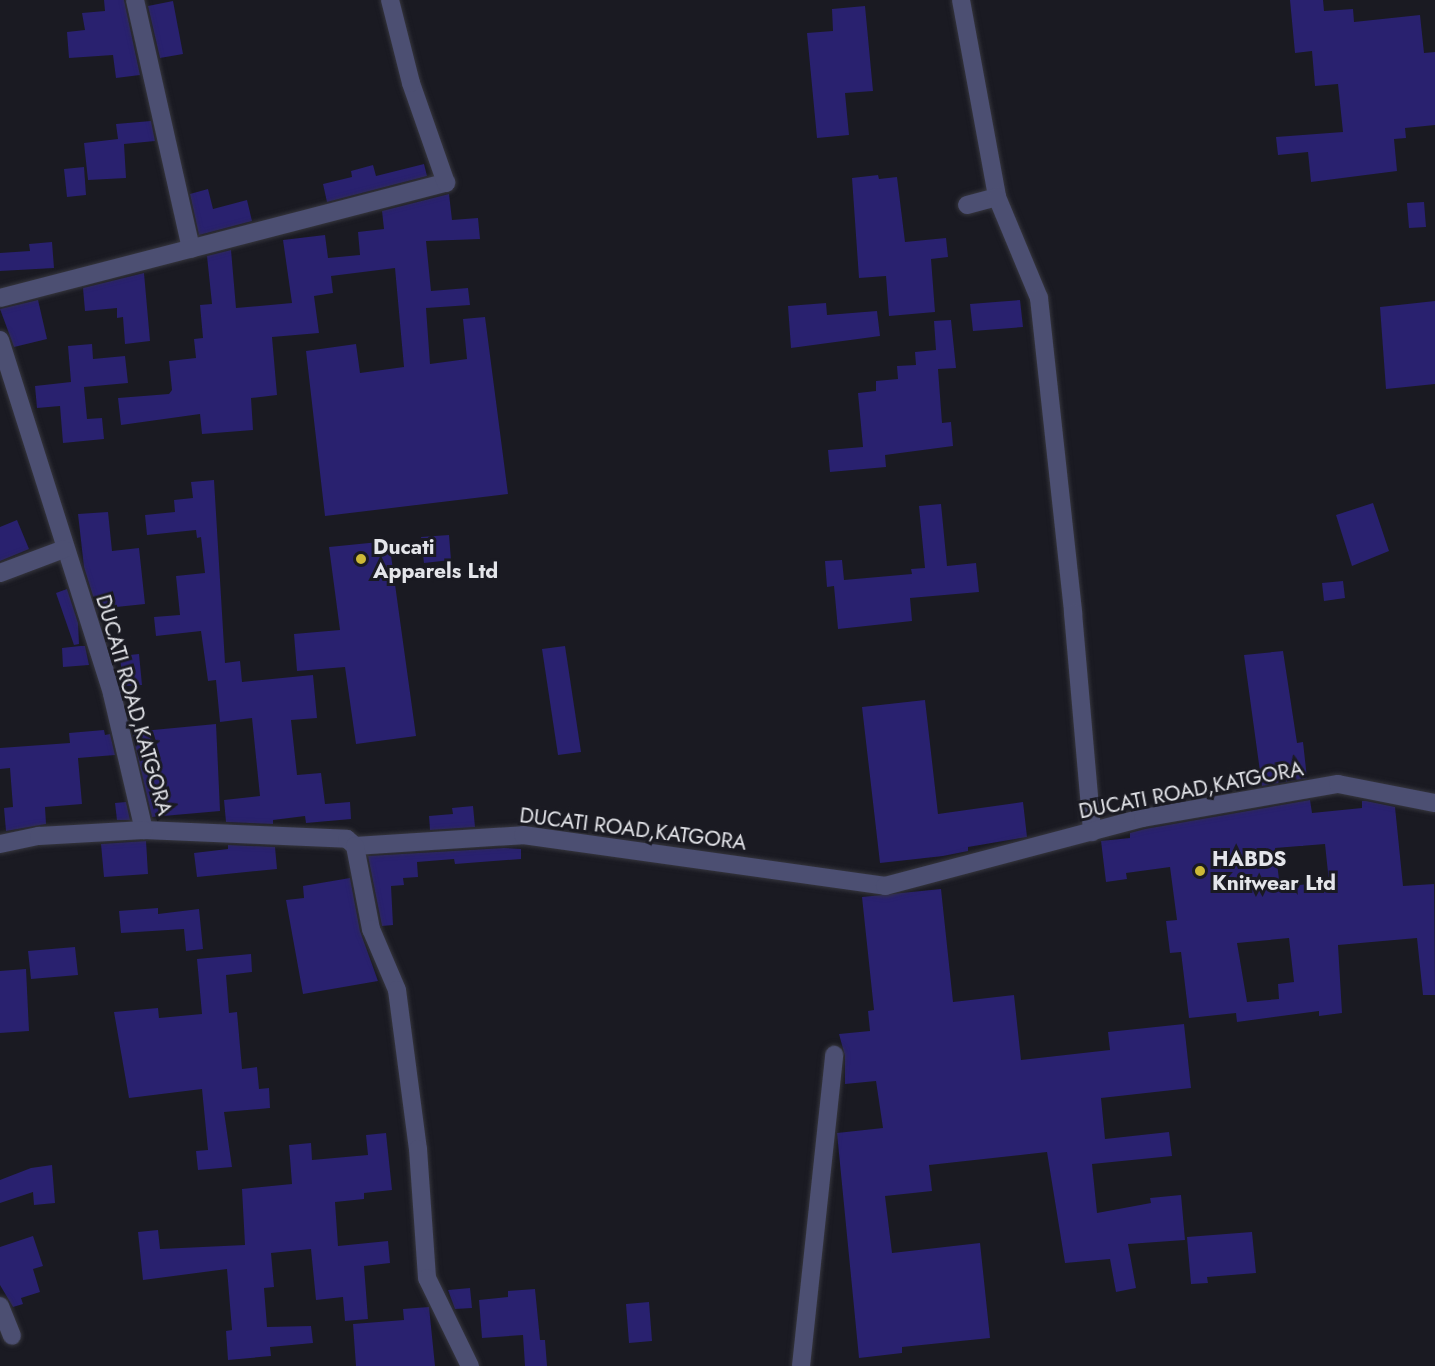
<!DOCTYPE html>
<html>
<head>
<meta charset="utf-8">
<style>
	body { margin:0 }
	#map { position:relative; width:1435px; height:1366px; overflow:hidden; background:#1a1a22; font-family:Jost,sans-serif }
	div>[style] { position:absolute }
	.building>* { inset:0; background:#29216f }
	.roads { filter:drop-shadow(0 0 2px #36363e) drop-shadow(0 0 2px #36363e) }
	.minor>* { height:18px; margin:-9px; padding:0 9px; transform-origin:9px; border-radius:9px; background:#4c4f72 }
	.dots>* { width:16px; height:16px; translate:-50% -50%; box-sizing:border-box; border:3px solid #1a1a22; border-radius:50% }
	span { translate:-50% -50%; white-space:nowrap; text-align:center; line-height:1.15; -webkit-text-stroke:6px #1a1a22; paint-order:stroke }
	.poi-label { font-size:21px; color:#e4e5ea; font-weight:700 }
	.left { translate:0 -50%; text-align:left }
	.street-label { font-size:21px; color:#e4e5ea }
</style>
</head>
<body>
<div id="map">
	<div class="building">
		<div style="clip-path:polygon(104px 0,124px 0,140px 75px,116px 78px,113px 55px,69px 58px,67px 32px,85px 30px,82px 13px,105px 11px)"></div>
		<div style="clip-path:polygon(1290px 0,1323px 0,1324px 11px,1353px 9px,1354px 22px,1420px 15px,1424px 53px,1435px 52px,1435px 125px,1405px 128px,1406px 138px,1394px 139px,1397px 171px,1311px 182px,1308px 152px,1278px 155px,1276px 137px,1343px 132px,1338px 84px,1315px 86px,1312px 51px,1295px 53px)"></div>
		<div style="clip-path:polygon(173px 1px,183px 54px,160px 58px,148px 6px)"></div>
		<div style="clip-path:polygon(865px 6px,873px 91px,845px 93px,849px 135px,817px 138px,807px 33px,833px 31px,832px 9px)"></div>
		<div style="clip-path:polygon(151px 121px,155px 141px,124px 144px,126px 178px,88px 180px,84px 143px,118px 139px,116px 124px)"></div>
		<div style="clip-path:polygon(424px 164px,427px 176px,327px 202px,323px 184px,352px 177px,351px 171px,373px 165px,376px 176px)"></div>
		<div style="clip-path:polygon(84px 167px,86px 195px,67px 197px,64px 169px)"></div>
		<div style="clip-path:polygon(878px 175px,879px 179px,897px 177px,905px 242px,946px 238px,948px 257px,931px 259px,935px 312px,889px 316px,886px 276px,859px 278px,852px 178px)"></div>
		<div style="clip-path:polygon(208px 189px,213px 209px,247px 200px,252px 221px,199px 235px,190px 194px)"></div>
		<div style="clip-path:polygon(449px 194px,452px 220px,478px 218px,480px 239px,426px 241px,431px 291px,468px 288px,470px 305px,426px 308px,430px 364px,467px 359px,463px 319px,485px 317px,508px 494px,325px 516px,306px 351px,356px 344px,360px 373px,404px 367px,395px 268px,331px 276px,333px 293px,314px 296px,319px 333px,272px 337px,277px 395px,251px 398px,253px 430px,202px 434px,200px 414px,121px 425px,118px 398px,169px 394px,172px 390px,169px 361px,196px 358px,194px 339px,203px 338px,200px 305px,212px 304px,207px 256px,231px 250px,236px 308px,292px 303px,283px 240px,325px 235px,328px 258px,360px 255px,358px 232px,384px 229px,382px 211px)"></div>
		<div style="clip-path:polygon(1424px 202px,1426px 227px,1409px 228px,1407px 203px)"></div>
		<div style="clip-path:polygon(52px 242px,54px 268px,0 271px,0 253px,30px 251px,29px 244px)"></div>
		<div style="clip-path:polygon(144px 273px,150px 341px,125px 344px,123px 317px,117px 318px,117px 308px,85px 311px,83px 288px)"></div>
		<div style="clip-path:polygon(38px 300px,47px 339px,14px 347px,0 309px)"></div>
		<div style="clip-path:polygon(1020px 300px,1023px 327px,973px 331px,970px 304px)"></div>
		<div style="clip-path:polygon(1435px 301px,1435px 384px,1386px 389px,1380px 307px)"></div>
		<div style="clip-path:polygon(826px 303px,827px 315px,877px 311px,880px 336px,791px 348px,788px 306px)"></div>
		<div style="clip-path:polygon(951px 320px,956px 368px,938px 369px,942px 423px,951px 422px,953px 446px,885px 455px,886px 467px,830px 472px,828px 450px,863px 447px,858px 393px,876px 391px,876px 381px,898px 379px,897px 366px,916px 365px,915px 352px,936px 350px,934px 321px)"></div>
		<div style="clip-path:polygon(92px 344px,93px 359px,125px 356px,128px 383px,84px 387px,87px 419px,102px 418px,104px 439px,63px 443px,60px 406px,37px 408px,35px 386px,71px 382px,68px 346px)"></div>
		<div style="clip-path:polygon(214px 480px,225px 663px,240px 661px,242px 682px,313px 675px,317px 718px,291px 720px,297px 775px,321px 773px,325px 804px,350px 802px,351px 819px,306px 823px,305px 816px,273px 820px,273px 824px,226px 822px,224px 800px,260px 796px,252px 718px,220px 722px,216px 680px,208px 681px,201px 631px,156px 636px,154px 617px,180px 615px,176px 576px,205px 573px,201px 537px,197px 538px,196px 530px,147px 535px,145px 515px,175px 512px,174px 500px,193px 498px,191px 482px)"></div>
		<div style="clip-path:polygon(1373px 503px,1389px 551px,1352px 566px,1336px 515px)"></div>
		<div style="clip-path:polygon(941px 504px,947px 566px,976px 563px,979px 592px,910px 598px,912px 621px,838px 629px,834px 586px,827px 587px,825px 561px,842px 560px,844px 580px,912px 574px,911px 569px,925px 568px,919px 506px)"></div>
		<div style="clip-path:polygon(108px 512px,112px 551px,139px 548px,145px 604px,97px 609px,84px 567px,78px 514px)"></div>
		<div style="clip-path:polygon(17px 520px,29px 549px,0 561px,0 527px)"></div>
		<div style="clip-path:polygon(449px 535px,451px 560px,424px 563px,421px 537px)"></div>
		<div style="clip-path:polygon(389px 541px,416px 736px,356px 744px,345px 667px,297px 671px,294px 634px,340px 630px,329px 547px)"></div>
		<div style="clip-path:polygon(1343px 581px,1345px 598px,1324px 601px,1322px 583px)"></div>
		<div style="clip-path:polygon(67px 589px,78px 623px,79px 644px,74px 645px,56px 593px)"></div>
		<div style="clip-path:polygon(80px 646px,85px 646px,89px 665px,63px 667px,62px 648px)"></div>
		<div style="clip-path:polygon(565px 646px,581px 752px,558px 755px,542px 649px)"></div>
		<div style="clip-path:polygon(1283px 651px,1297px 743px,1303px 742px,1307px 778px,1262px 786px,1244px 655px)"></div>
		<div style="clip-path:polygon(139px 654px,142px 685px,123px 686px,120px 656px)"></div>
		<div style="clip-path:polygon(925px 700px,938px 814px,1023px 802px,1027px 837px,968px 847px,968px 851px,943px 856px,880px 863px,862px 707px)"></div>
		<div style="clip-path:polygon(216px 724px,220px 811px,152px 817px,132px 732px)"></div>
		<div style="clip-path:polygon(104px 730px,105px 735px,110px 734px,115px 755px,78px 758px,82px 804px,45px 807px,46px 824px,6px 831px,4px 808px,13px 807px,10px 768px,0 769px,0 748px,70px 743px,69px 733px)"></div>
		<div style="clip-path:polygon(evenodd,1310px 800px,1312px 813px,1362px 808px,1362px 801px,1366px 801px,1395px 807px,1403px 886px,1434px 884px,1435px 995px,1423px 995px,1417px 938px,1338px 945px,1342px 1013px,1319px 1016px,1319px 1011px,1237px 1022px,1236px 1013px,1189px 1018px,1181px 952px,1170px 953px,1166px 921px,1177px 920px,1170px 867px,1126px 873px,1127px 879px,1106px 882px,1101px 841px,1130px 838px,1130px 833px,1145px 829px,1310px 800px,1325px 844px,1329px 882px,1280px 887px,1275px 848px,1325px 844px,1310px 800px,1289px 938px,1294px 982px,1278px 984px,1279px 999px,1247px 1002px,1237px 943px,1289px 938px)"></div>
		<div style="clip-path:polygon(126px 802px,130px 820px,117px 820px,115px 803px)"></div>
		<div style="clip-path:polygon(473px 806px,475px 827px,430px 830px,429px 816px,453px 814px,452px 808px)"></div>
		<div style="clip-path:polygon(146px 841px,148px 874px,104px 877px,101px 844px)"></div>
		<div style="clip-path:polygon(228px 845px,275px 847px,277px 869px,197px 877px,194px 853px,228px 849px)"></div>
		<div style="clip-path:polygon(504px 848px,521px 849px,521px 859px,455px 864px,454px 859px,417px 862px,418px 877px,403px 878px,404px 885px,391px 886px,393px 925px,382px 926px,368px 856px)"></div>
		<div style="clip-path:polygon(350px 878px,360px 931px,378px 981px,303px 994px,286px 900px,304px 898px,303px 886px)"></div>
		<div style="clip-path:polygon(941px 889px,953px 1002px,1014px 995px,1021px 1060px,1110px 1050px,1108px 1032px,1184px 1024px,1191px 1088px,1101px 1098px,1105px 1139px,1169px 1132px,1172px 1156px,1092px 1164px,1097px 1213px,1151px 1203px,1150px 1198px,1181px 1195px,1185px 1240px,1128px 1244px,1136px 1288px,1116px 1292px,1110px 1259px,1065px 1263px,1047px 1152px,929px 1165px,932px 1191px,885px 1196px,892px 1253px,980px 1243px,990px 1338px,902px 1347px,902px 1353px,859px 1358px,837px 1133px,883px 1128px,876px 1081px,845px 1084px,845px 1056px,839px 1034px,870px 1031px,868px 1011px,874px 1010px,862px 897px)"></div>
		<div style="clip-path:polygon(158px 908px,158px 914px,199px 909px,203px 949px,186px 951px,184px 929px,121px 933px,119px 911px)"></div>
		<div style="clip-path:polygon(75px 947px,78px 975px,31px 979px,28px 951px)"></div>
		<div style="clip-path:polygon(251px 954px,252px 972px,226px 975px,229px 1013px,237px 1012px,242px 1069px,257px 1067px,259px 1089px,269px 1088px,270px 1108px,224px 1112px,232px 1167px,198px 1170px,196px 1151px,208px 1150px,202px 1089px,129px 1098px,114px 1012px,158px 1008px,159px 1018px,202px 1014px,197px 959px)"></div>
		<div style="clip-path:polygon(26px 969px,29px 1031px,0 1033px,0 971px)"></div>
		<div style="clip-path:polygon(386px 1133px,392px 1190px,364px 1193px,364px 1199px,335px 1202px,338px 1246px,388px 1241px,390px 1263px,364px 1266px,368px 1319px,345px 1321px,343px 1297px,316px 1300px,311px 1249px,271px 1253px,274px 1287px,264px 1288px,267px 1327px,311px 1326px,313px 1343px,270px 1347px,271px 1356px,228px 1360px,226px 1331px,232px 1330px,227px 1269px,143px 1280px,138px 1232px,158px 1230px,160px 1249px,245px 1245px,242px 1189px,292px 1184px,289px 1145px,311px 1143px,312px 1160px,368px 1155px,366px 1135px)"></div>
		<div style="clip-path:polygon(52px 1165px,55px 1203px,34px 1205px,33px 1192px,0 1203px,0 1180px,31px 1168px)"></div>
		<div style="clip-path:polygon(1252px 1232px,1256px 1273px,1207px 1277px,1208px 1283px,1191px 1284px,1187px 1237px)"></div>
		<div style="clip-path:polygon(33px 1236px,43px 1266px,33px 1269px,40px 1292px,21px 1298px,23px 1304px,13px 1307px,0 1285px,0 1247px)"></div>
		<div style="clip-path:polygon(470px 1288px,472px 1308px,455px 1309px,448px 1290px)"></div>
		<div style="clip-path:polygon(535px 1289px,540px 1340px,545px 1340px,547px 1366px,525px 1366px,523px 1335px,482px 1338px,479px 1300px,508px 1297px,508px 1291px)"></div>
		<div style="clip-path:polygon(649px 1302px,652px 1341px,629px 1343px,626px 1304px)"></div>
		<div style="clip-path:polygon(429px 1307px,435px 1366px,356px 1366px,353px 1324px,404px 1320px,403px 1309px)"></div>
	</div>
	<div class="roads">
		<div class="minor">
			<div style="left:135px;top:0;width:255px;rotate:77.3deg"></div>
			<div style="left:961px;top:0;width:200px;rotate:79.6deg"></div>
			<div style="left:997px;top:197px;width:31px;rotate:165deg"></div>
			<div style="left:997px;top:197px;width:109px;rotate:67.4deg"></div>
			<div style="left:1039px;top:298px;width:317px;rotate:83.8deg"></div>
			<div style="left:1073px;top:613px;width:220px;rotate:85deg"></div>
			<div style="left:0;top:298px;width:461px;rotate:-14.5deg"></div>
			<div style="left:446px;top:183px;width:106px;rotate:-109.3deg"></div>
			<div style="left:411px;top:83px;width:86px;rotate:-104.2deg"></div>
			<div style="left:0;top:340px;width:371px;rotate:72.4deg"></div>
			<div style="left:112px;top:694px;width:140px;rotate:76.8deg"></div>
			<div style="left:144px;top:830px;width:203px;rotate:2.5deg"></div>
			<div style="left:347px;top:839px;width:11px;rotate:41deg"></div>
			<div style="left:355px;top:846px;width:168px;rotate:-3.7deg"></div>
			<div style="left:523px;top:835px;width:366px;rotate:8deg"></div>
			<div style="left:885px;top:886px;width:267px;rotate:-14.8deg"></div>
			<div style="left:1143px;top:818px;width:198px;rotate:-9.9deg"></div>
			<div style="left:1338px;top:784px;width:99px;rotate:11.1deg"></div>
			<div style="left:0;top:573px;width:68px;rotate:-20.6deg"></div>
			<div style="left:0;top:844px;width:40px;rotate:-12deg"></div>
			<div style="left:39px;top:836px;width:105px;rotate:-3.3deg"></div>
			<div style="left:355px;top:846px;width:85px;rotate:79.1deg"></div>
			<div style="left:371px;top:929px;width:66px;rotate:66.9deg"></div>
			<div style="left:397px;top:990px;width:160px;rotate:82.5deg"></div>
			<div style="left:418px;top:1149px;width:129px;rotate:86deg"></div>
			<div style="left:427px;top:1278px;width:98px;rotate:64deg"></div>
			<div style="left:0;top:1306px;width:32px;rotate:68deg"></div>
			<div style="left:801px;top:1366px;width:313px;rotate:-83.9deg"></div>
		</div>
	</div>
	<div class="dots">
		<div style="left:361px;top:559px;background:#cdb938"></div>
		<div style="left:1200px;top:871px;background:#cdb938"></div>
	</div>
	<div class="poi-label">
		<span class="left" style="left:373px;top:559px">Ducati<br>Apparels Ltd</span>
		<span class="left" style="left:1212px;top:871px">HABDS<br>Knitwear Ltd</span>
	</div>
	<div class="street-label">
		<span style="left:134px;top:705px;rotate:74deg">DUCATI ROAD,KATGORA</span>
		<span style="left:1191px;top:790px;rotate:-11deg">DUCATI ROAD,KATGORA</span>
		<span style="left:633px;top:829px;rotate:7deg">DUCATI ROAD,KATGORA</span>
	</div>
</div>
</body>
</html>
